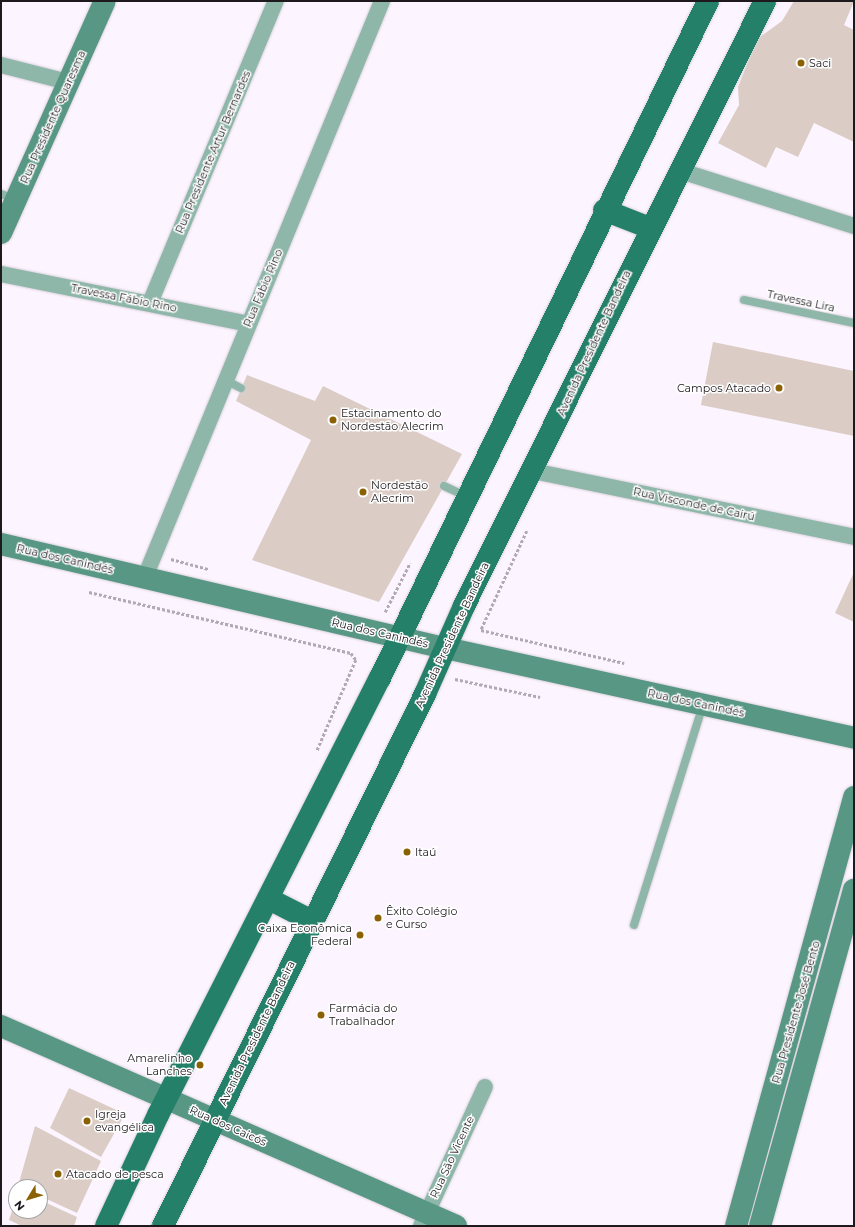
<!DOCTYPE html>
<html>
<head>
<meta charset="utf-8">
<style>
	body { margin:0 }
	#map { position:relative; width:855px; height:1227px; overflow:hidden; background:#fcf4fe; font-family:Montserrat,sans-serif }
	div>[style] { position:absolute }
	.building>* { inset:0; background:#dbcdc6 }
	.path>* { height:2.5px; margin-top:-1.25px; transform-origin:0; background:repeating-linear-gradient(90deg,#b1aab2 0 3px,transparent 0 5px) }
	.roads { filter:drop-shadow(0 0 1px #d8d1da) drop-shadow(0 0 1px #d8d1da) }
	.lane>* { height:8px; margin:-4px; padding:0 4px; transform-origin:4px; border-radius:4px; background:#8eb7aa }
	.street>* { height:16px; margin:-8px; padding:0 8px; transform-origin:8px; border-radius:8px; background:#8eb7aa }
	.secondary>* { height:22px; margin:-11px; padding:0 11px; transform-origin:11px; border-radius:11px; background:#579784 }
	.primary>* { height:22px; margin:-11px; padding:0 11px; transform-origin:11px; border-radius:11px; background:#25806a }
	.dots>* { width:11px; height:11px; translate:-50% -50%; box-sizing:border-box; border:2px solid #fff; border-radius:50% }
	span { translate:-50% -50%; white-space:nowrap; text-align:center; line-height:1.15; -webkit-text-stroke:3px #fff; paint-order:stroke }
	.poi-label { font-size:11px; color:#1d191d }
	.left { translate:0 -50%; text-align:left }
	.right { translate:-100% -50%; text-align:right }
	.street-label { font-size:11px; color:#1d191d }
	.frame { position:absolute; inset:0; border:2px solid #1d191d; pointer-events:none }
	.north { position:absolute; left:8px; top:1179px; width:40px; height:40px; box-sizing:border-box; background:#fff; border:1px solid #a5a3a5; border-radius:50%; rotate:232deg; font-size:11px; font-weight:700; line-height:16px; text-align:center; color:#1d191d }
	.north::after { content:''; display:block; margin:auto; width:14px; height:18px; background:#8c6104; clip-path:polygon(50% 0,100% 100%,50% 72%,0 100%) }
</style>
</head>
<body>
<div id="map">
	<div class="building">
		<div style="clip-path:polygon(794px 1px,854px 1px,844px 25px,854px 30px,854px 142px,814px 123px,798px 157px,776px 147px,766px 168px,718px 143px,739px 105px,738px 87px,757px 39px,782px 21px)"></div>
		<div style="clip-path:polygon(713px 342px,854px 371px,854px 436px,701px 405px)"></div>
		<div style="clip-path:polygon(247px 375px,315px 401px,323px 386px,462px 454px,379px 602px,252px 560px,311px 440px,236px 401px)"></div>
		<div style="clip-path:polygon(854px 572px,854px 622px,835px 613px)"></div>
		<div style="clip-path:polygon(69px 1088px,125px 1114px,101px 1157px,50px 1128px)"></div>
		<div style="clip-path:polygon(35px 1126px,101px 1161px,77px 1213px,40px 1196px,40px 1187px,18px 1186px)"></div>
		<div style="clip-path:polygon(16px 1199px,16px 1211px,40px 1211px,40px 1200px,77px 1217px,74px 1226px,22px 1226px,9px 1220px)"></div>
	</div>
	<div class="path">
		<div style="left:527px;top:531px;width:109px;rotate:114.9deg"></div>
		<div style="left:481px;top:630px;width:147px;rotate:13deg"></div>
		<div style="left:171px;top:559px;width:39px;rotate:15deg"></div>
		<div style="left:89px;top:592px;width:269px;rotate:13.1deg"></div>
		<div style="left:351px;top:653px;width:9px;rotate:54deg"></div>
		<div style="left:356px;top:660px;width:99px;rotate:113.2deg"></div>
		<div style="left:385px;top:612px;width:55px;rotate:-63deg"></div>
		<div style="left:455px;top:679px;width:87px;rotate:12deg"></div>
	</div>
	<div class="roads">
		<div class="lane">
			<div style="left:1px;top:194px;width:15px;rotate:20deg"></div>
			<div style="left:744px;top:300px;width:112px;rotate:11.8deg"></div>
			<div style="left:225px;top:380px;width:18px;rotate:27deg"></div>
			<div style="left:444px;top:486px;width:23px;rotate:25deg"></div>
			<div style="left:634px;top:925px;width:231px;rotate:-72.6deg"></div>
		</div>
		<div class="street">
			<div style="left:1px;top:65px;width:69px;rotate:14.2deg"></div>
			<div style="left:681px;top:171px;width:182px;rotate:17.6deg"></div>
			<div style="left:1px;top:274px;width:252px;rotate:11.4deg"></div>
			<div style="left:150px;top:303px;width:327px;rotate:-67.4deg"></div>
			<div style="left:533px;top:471px;width:328px;rotate:11.6deg"></div>
			<div style="left:145px;top:577px;width:623px;rotate:-67.63deg"></div>
			<div style="left:421px;top:1226px;width:153px;rotate:-65.3deg"></div>
		</div>
		<div class="secondary">
			<div style="left:1px;top:233px;width:254px;rotate:-65.9deg"></div>
			<div style="left:1px;top:544px;width:457px;rotate:13.2deg"></div>
			<div style="left:446px;top:648px;width:418px;rotate:12.4deg"></div>
			<div style="left:1px;top:1026px;width:497px;rotate:23.7deg"></div>
			<div style="left:736px;top:1226px;width:445px;rotate:-74.6deg"></div>
			<div style="left:760px;top:1226px;width:349px;rotate:-74.4deg"></div>
		</div>
		<div class="primary">
			<div style="left:604px;top:210px;width:49px;rotate:21.4deg"></div>
			<div style="left:269px;top:899px;width:48px;rotate:27.1deg"></div>
			<div style="left:106px;top:1226px;width:123px;rotate:-64.9deg"></div>
			<div style="left:158px;top:1115px;width:490px;rotate:-63.1deg"></div>
			<div style="left:380px;top:678px;width:752px;rotate:-64.15deg"></div>
			<div style="left:163px;top:1226px;width:593px;rotate:-63.78deg"></div>
			<div style="left:425px;top:694px;width:96px;rotate:-66.1deg"></div>
			<div style="left:464px;top:606px;width:676px;rotate:-63.55deg"></div>
		</div>
	</div>
	<div class="dots">
		<div style="left:801px;top:63px;background:#8c6104"></div>
		<div style="left:779px;top:388px;background:#8c6104"></div>
		<div style="left:333px;top:420px;background:#8c6104"></div>
		<div style="left:363px;top:492px;background:#8c6104"></div>
		<div style="left:407px;top:852px;background:#8c6104"></div>
		<div style="left:378px;top:918px;background:#8c6104"></div>
		<div style="left:360px;top:935px;background:#8c6104"></div>
		<div style="left:321px;top:1015px;background:#8c6104"></div>
		<div style="left:200px;top:1065px;background:#8c6104"></div>
		<div style="left:87px;top:1121px;background:#8c6104"></div>
		<div style="left:58px;top:1174px;background:#8c6104"></div>
	</div>
	<div class="poi-label">
		<span class="left" style="left:809px;top:63px">Saci</span>
		<span class="right" style="left:771px;top:388px">Campos Atacado</span>
		<span class="left" style="left:341px;top:420px">Estacinamento do<br>Nordestão Alecrim</span>
		<span class="left" style="left:371px;top:492px">Nordestão<br>Alecrim</span>
		<span class="left" style="left:415px;top:852px">Itaú</span>
		<span class="left" style="left:386px;top:918px">Êxito Colégio<br>e Curso</span>
		<span class="right" style="left:352px;top:935px">Caixa Econômica<br>Federal</span>
		<span class="left" style="left:329px;top:1015px">Farmácia do<br>Trabalhador</span>
		<span class="right" style="left:192px;top:1065px">Amarelinho<br>Lanches</span>
		<span class="left" style="left:95px;top:1121px">Igreja<br>evangélica</span>
		<span class="left" style="left:66px;top:1174px">Atacado de pesca</span>
	</div>
	<div class="street-label">
		<span style="left:53px;top:117px;rotate:-66deg">Rua Presidente Quaresma</span>
		<span style="left:213px;top:152px;rotate:-67deg">Rua Presidente Artur Bernardes</span>
		<span style="left:263px;top:288px;rotate:-67deg">Rua Fábio Rino</span>
		<span style="left:124px;top:298px;rotate:11deg">Travessa Fábio Rino</span>
		<span style="left:801px;top:301px;rotate:12deg">Travessa Lira</span>
		<span style="left:594px;top:343px;rotate:-65deg">Avenida Presidente Bandeira</span>
		<span style="left:694px;top:504px;rotate:12deg">Rua Visconde de Cairú</span>
		<span style="left:65px;top:559px;rotate:13deg">Rua dos Canindés</span>
		<span style="left:380px;top:633px;rotate:13deg">Rua dos Canindés</span>
		<span style="left:452px;top:635px;rotate:-65deg">Avenida Presidente Bandeira</span>
		<span style="left:696px;top:703px;rotate:12deg">Rua dos Canindés</span>
		<span style="left:796px;top:1012px;rotate:-74deg">Rua Presidente José Bento</span>
		<span style="left:257px;top:1033px;rotate:-64deg">Avenida Presidente Bandeira</span>
		<span style="left:228px;top:1126px;rotate:24deg">Rua dos Caicós</span>
		<span style="left:452px;top:1157px;rotate:-65deg">Rua São Vicente</span>
	</div>
	<div class="frame"></div>
	<div class="north">N</div>
</div>
</body>
</html>
